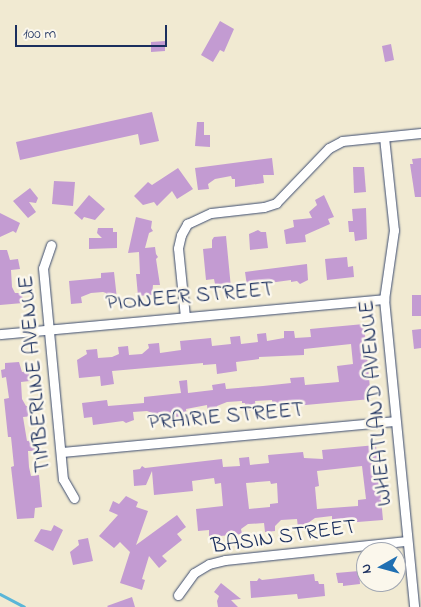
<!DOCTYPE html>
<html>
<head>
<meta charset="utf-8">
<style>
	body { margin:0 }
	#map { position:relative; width:421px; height:607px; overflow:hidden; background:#f1ead2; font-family:"Indie Flower",sans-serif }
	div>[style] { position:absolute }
	.stream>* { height:3px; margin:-1.5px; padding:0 1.5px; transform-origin:1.5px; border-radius:1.5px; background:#5ab6d8 }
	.building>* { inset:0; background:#c39bd2 }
	.roads { filter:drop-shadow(0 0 1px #3b4b6f) drop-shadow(0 0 1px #3b4b6f) }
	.street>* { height:9px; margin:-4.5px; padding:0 4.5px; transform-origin:4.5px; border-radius:4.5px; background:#fff }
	span { translate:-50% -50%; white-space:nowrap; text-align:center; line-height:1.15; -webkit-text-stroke:5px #fbf7ec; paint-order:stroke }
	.street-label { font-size:22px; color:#1b2f5e }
	.north { position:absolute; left:356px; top:542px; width:50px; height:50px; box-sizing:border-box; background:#fbf7ec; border:1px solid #a1a7b3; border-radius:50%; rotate:263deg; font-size:14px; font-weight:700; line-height:20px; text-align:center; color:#1b2f5e }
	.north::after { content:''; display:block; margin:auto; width:18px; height:22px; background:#1f6fb2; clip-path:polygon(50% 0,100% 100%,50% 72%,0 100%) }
	.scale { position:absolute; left:15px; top:25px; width:152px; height:22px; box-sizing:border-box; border:2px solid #1b2f5e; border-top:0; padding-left:6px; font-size:15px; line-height:18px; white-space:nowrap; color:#1b2f5e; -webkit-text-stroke:4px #fbf7ec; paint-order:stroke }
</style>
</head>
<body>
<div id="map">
	<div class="stream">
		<div style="left:0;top:594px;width:27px;rotate:28deg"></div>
	</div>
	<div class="building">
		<div style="clip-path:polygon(220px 21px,234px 29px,224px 52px,220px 50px,213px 62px,201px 55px)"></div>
		<div style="clip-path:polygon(165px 41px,165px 51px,151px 52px,151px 42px)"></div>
		<div style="clip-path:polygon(391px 44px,394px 60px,385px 62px,382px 46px)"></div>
		<div style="clip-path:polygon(152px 112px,159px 141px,140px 145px,138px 134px,20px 160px,16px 142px)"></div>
		<div style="clip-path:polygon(197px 122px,204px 122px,204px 135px,210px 135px,210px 147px,195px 146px)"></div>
		<div style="clip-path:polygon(272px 158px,274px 175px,263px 175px,264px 183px,235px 187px,235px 179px,232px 179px,231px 176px,215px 179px,208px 184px,209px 189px,198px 190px,195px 168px)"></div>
		<div style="clip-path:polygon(421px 158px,421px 197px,415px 197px,410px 164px,413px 164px,412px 159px)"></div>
		<div style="clip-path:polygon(353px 167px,364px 167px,366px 192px,354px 193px)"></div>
		<div style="clip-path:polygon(178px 168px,193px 189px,177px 199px,172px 191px,157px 206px,154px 202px,143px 205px,134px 196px,148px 182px,152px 185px)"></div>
		<div style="clip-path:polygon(54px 181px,75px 182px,73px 206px,52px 204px)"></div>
		<div style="clip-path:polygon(30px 188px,38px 198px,36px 203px,29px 202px,36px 212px,28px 218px,13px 201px)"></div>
		<div style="clip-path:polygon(89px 195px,105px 209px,95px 220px,84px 217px,82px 220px,74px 213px)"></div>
		<div style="clip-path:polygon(324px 195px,334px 217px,328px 219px,330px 224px,305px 235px,306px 242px,286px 244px,284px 230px,294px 227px,293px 220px,312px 218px,309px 212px,317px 205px,315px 200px)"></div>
		<div style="clip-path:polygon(366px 208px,367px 239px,355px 241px,354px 232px,349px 232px,348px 221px,353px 221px,352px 209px)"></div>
		<div style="clip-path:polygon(0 213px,20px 223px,16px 233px,13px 231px,0 237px)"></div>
		<div style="clip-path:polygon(136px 217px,152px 221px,151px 228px,153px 231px,149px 233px,145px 248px,155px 247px,156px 254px,158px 257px,156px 259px,160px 285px,153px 285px,152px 295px,138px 296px,136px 274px,140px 274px,139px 252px,128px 253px)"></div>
		<div style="clip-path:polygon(98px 228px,113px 228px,113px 232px,117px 232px,117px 248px,89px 249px,89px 238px,102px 238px,97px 233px)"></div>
		<div style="clip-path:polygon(258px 230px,261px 232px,266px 232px,268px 248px,250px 250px,249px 234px)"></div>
		<div style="clip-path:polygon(226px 236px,231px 288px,216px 289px,214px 279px,206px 280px,203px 249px,212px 248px,212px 240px,214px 237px)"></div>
		<div style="clip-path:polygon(0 250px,7px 250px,10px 260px,18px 259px,20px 269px,11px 270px,12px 287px,15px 293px,22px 293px,23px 303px,0 305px)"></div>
		<div style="clip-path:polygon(347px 257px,348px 267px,353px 266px,354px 277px,327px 280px,325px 259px)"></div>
		<div style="clip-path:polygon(307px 264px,308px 280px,300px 284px,297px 281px,291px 282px,291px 280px,247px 286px,245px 272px)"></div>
		<div style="clip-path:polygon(114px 272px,117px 299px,107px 300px,106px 293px,103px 292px,91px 293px,81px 297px,82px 303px,71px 304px,69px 281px,101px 278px,101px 273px)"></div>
		<div style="clip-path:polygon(412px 295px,421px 295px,421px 316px,412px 316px)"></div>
		<div style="clip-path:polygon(364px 324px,371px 399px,273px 408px,272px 400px,255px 401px,256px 410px,246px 411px,245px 403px,242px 403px,242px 401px,227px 402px,217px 406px,218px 413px,208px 414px,207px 405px,186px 409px,187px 416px,156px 419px,155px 414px,147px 411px,133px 412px,134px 420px,126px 423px,123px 421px,93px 425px,92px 417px,84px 418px,82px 403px,107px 400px,108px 406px,144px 403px,144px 397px,181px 393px,179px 381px,187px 380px,188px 393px,213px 390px,212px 385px,225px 383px,226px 389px,263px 386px,291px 383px,290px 378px,304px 377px,305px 385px,339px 382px,337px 366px,353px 364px,351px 344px,304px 349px,304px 355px,259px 357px,259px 359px,236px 362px,237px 371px,217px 374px,216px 364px,203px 365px,203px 363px,112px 371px,114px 384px,101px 386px,100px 376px,79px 378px,77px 360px,87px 354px,86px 350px,97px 349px,98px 358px,112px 357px,119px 354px,118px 347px,128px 346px,129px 355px,142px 354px,149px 348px,148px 344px,159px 343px,160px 353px,181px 350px,180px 341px,211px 338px,212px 346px,231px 344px,230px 337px,240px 336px,241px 344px,258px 342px,257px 334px,266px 333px,267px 341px,284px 338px,284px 331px,294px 331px,295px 338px,311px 337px,310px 329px)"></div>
		<div style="clip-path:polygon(421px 329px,421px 348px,414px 349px,412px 330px)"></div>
		<div style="clip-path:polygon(19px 362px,22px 372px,29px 371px,30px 381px,21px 382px,22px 399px,26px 406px,32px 406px,33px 416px,23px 417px,27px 441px,36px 440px,37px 451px,28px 451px,29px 467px,31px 476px,39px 475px,42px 507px,35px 508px,34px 518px,17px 519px,11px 467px,14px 466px,11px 437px,8px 437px,4px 399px,9px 398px,6px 377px,2px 378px,1px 370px,5px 369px,5px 363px)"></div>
		<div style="clip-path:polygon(evenodd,376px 445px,383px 520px,332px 524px,332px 516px,315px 518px,308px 523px,308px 528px,298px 528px,297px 519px,281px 520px,275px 526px,275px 531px,265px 532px,264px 523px,248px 524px,241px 529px,242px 534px,209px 537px,209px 530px,198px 531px,196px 509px,223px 506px,221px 483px,215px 484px,214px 478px,192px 481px,193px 491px,154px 495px,152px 471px,146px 485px,134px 486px,133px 470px,140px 469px,142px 466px,145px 468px,222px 459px,223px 467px,240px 466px,239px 458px,249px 457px,250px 465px,269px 463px,268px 455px,303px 452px,304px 458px,323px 459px,322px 450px,376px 445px,362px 466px,366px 499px,358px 500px,358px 506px,317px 509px,315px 487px,319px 486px,317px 471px,362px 466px,376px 445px,270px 481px,271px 484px,277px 483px,278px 503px,270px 504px,270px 507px,249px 509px,246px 483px,270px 481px)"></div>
		<div style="clip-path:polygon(126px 496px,138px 502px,136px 507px,148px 511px,136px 545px,177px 515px,186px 527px,177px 534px,182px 540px,162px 556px,167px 561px,159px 568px,149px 556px,142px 579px,145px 580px,142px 590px,120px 583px,130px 552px,120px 542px,114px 548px,99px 536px,118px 515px,109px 511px,113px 501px,119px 504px)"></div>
		<div style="clip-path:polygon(54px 525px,63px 530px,53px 551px,34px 541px,41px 529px,51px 531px)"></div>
		<div style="clip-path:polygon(88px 538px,93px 561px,73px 565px,70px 552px,79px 545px,78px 540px)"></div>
		<div style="clip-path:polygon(359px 571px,360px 584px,343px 586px,343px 583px,338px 583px,336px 573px)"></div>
		<div style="clip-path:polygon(314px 574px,315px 581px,318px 581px,319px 584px,324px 584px,325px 596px,298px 599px,297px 594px,251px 598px,250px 581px,257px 581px,259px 578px,262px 580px)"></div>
		<div style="clip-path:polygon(221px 583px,241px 599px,231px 600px,238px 607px,218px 607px,217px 601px,219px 596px,214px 592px)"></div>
		<div style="clip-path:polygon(132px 597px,135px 607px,108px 607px,107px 606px)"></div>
	</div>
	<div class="roads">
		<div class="street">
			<div style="left:384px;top:137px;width:94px;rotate:83.9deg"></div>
			<div style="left:394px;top:230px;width:70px;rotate:98.2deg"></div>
			<div style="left:384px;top:299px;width:309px;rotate:84.4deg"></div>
			<div style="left:51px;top:245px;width:24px;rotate:109deg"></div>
			<div style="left:43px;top:268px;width:212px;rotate:84.6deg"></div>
			<div style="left:63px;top:479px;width:22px;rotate:60deg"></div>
			<div style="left:185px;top:317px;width:69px;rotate:-95.8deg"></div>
			<div style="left:178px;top:248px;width:13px;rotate:-77deg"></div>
			<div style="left:181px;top:235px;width:13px;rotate:-61deg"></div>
			<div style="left:187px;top:224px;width:26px;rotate:-25deg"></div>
			<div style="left:211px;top:213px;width:53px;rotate:-6.5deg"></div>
			<div style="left:264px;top:207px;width:13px;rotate:-18deg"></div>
			<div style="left:276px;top:203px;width:76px;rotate:-46.1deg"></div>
			<div style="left:329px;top:148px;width:15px;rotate:-28deg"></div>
			<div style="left:342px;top:141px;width:79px;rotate:-5.8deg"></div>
			<div style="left:0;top:334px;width:386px;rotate:-5.2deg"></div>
			<div style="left:61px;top:452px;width:335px;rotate:-5.3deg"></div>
			<div style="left:178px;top:595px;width:27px;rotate:-54deg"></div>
			<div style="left:194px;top:573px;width:17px;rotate:-31deg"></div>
			<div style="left:209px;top:564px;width:16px;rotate:-14deg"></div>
			<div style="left:225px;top:560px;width:183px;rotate:-6deg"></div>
		</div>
	</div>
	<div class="street-label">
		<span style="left:190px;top:298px;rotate:-5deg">PIONEER STREET</span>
		<span style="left:36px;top:374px;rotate:-95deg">TIMBERLINE AVENUE</span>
		<span style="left:377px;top:403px;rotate:-95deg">WHEATLAND AVENUE</span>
		<span style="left:226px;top:418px;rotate:-5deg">PRAIRIE STREET</span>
		<span style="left:284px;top:538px;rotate:-8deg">BASIN STREET</span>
	</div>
	<div class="north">N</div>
	<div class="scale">100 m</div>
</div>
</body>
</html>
